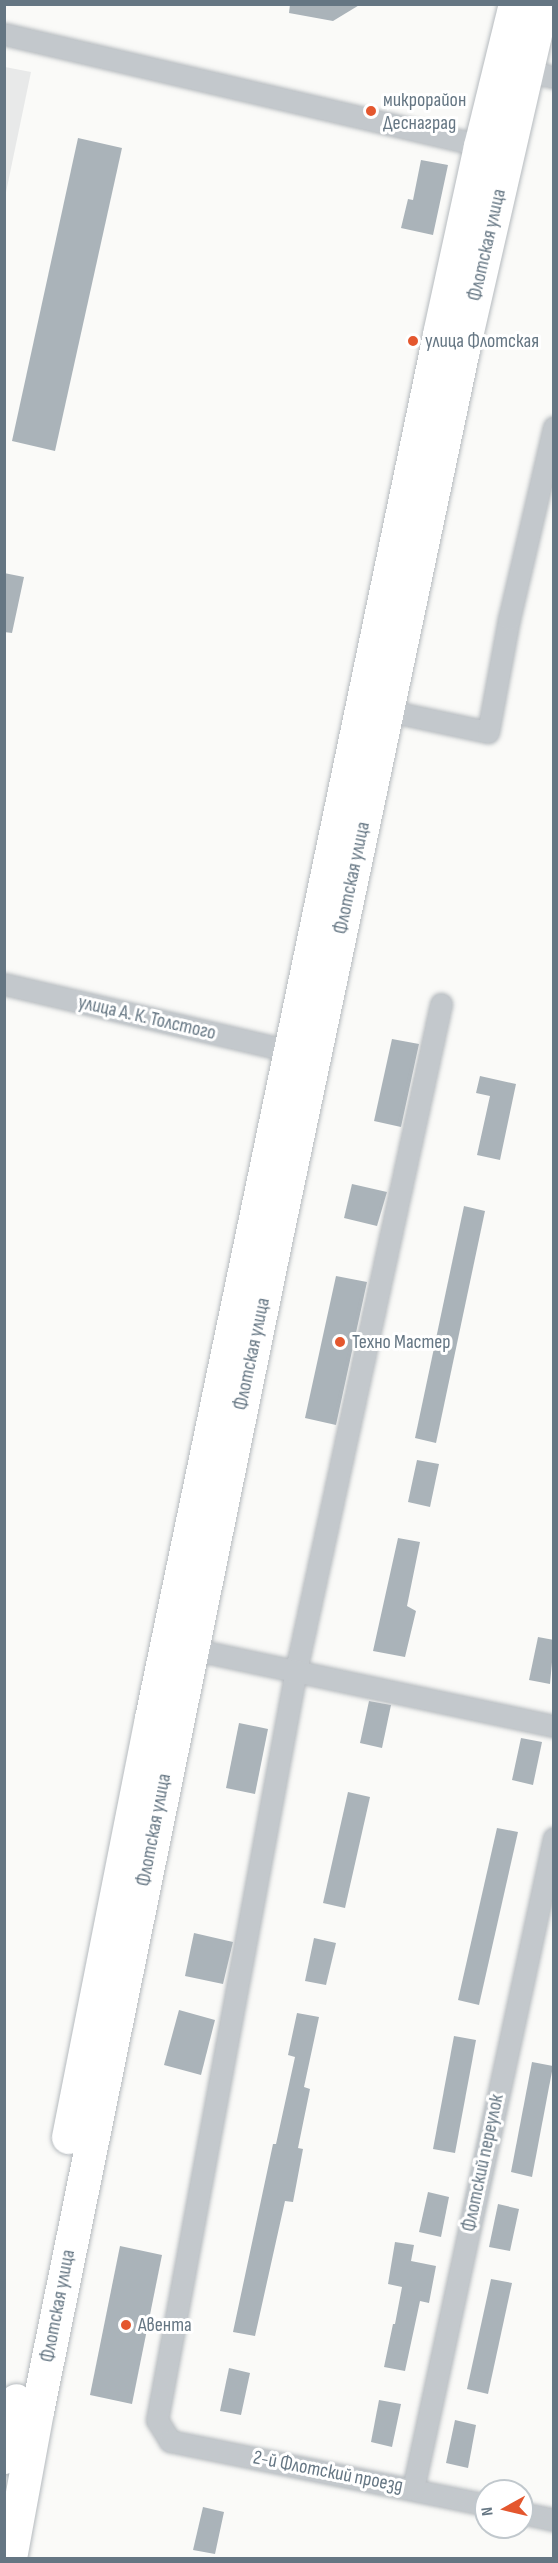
<!DOCTYPE html>
<html>
<head>
<meta charset="utf-8">
<style>
	body { margin:0 }
	#map { position:relative; width:558px; height:2563px; overflow:hidden; background:#fafaf8; font-family:"Sofia Sans Condensed",sans-serif }
	div>[style] { position:absolute }
	.built>* { inset:0; background:#e8e9e9 }
	.building>* { inset:0; background:#aab3b9 }
	.roads { filter:drop-shadow(0 0 2px #b5babe) drop-shadow(0 0 2px #b5babe) }
	.minor>* { height:21px; margin:-10.5px; padding:0 10.5px; transform-origin:10.5px; border-radius:10.5px; background:#c3c8cc }
	.primary>* { height:33px; margin:-16.5px; padding:0 16.5px; transform-origin:16.5px; border-radius:16.5px; background:#fff }
	.dots>* { width:16px; height:16px; translate:-50% -50%; box-sizing:border-box; border:3px solid #fff; border-radius:50% }
	span { translate:-50% -50%; white-space:nowrap; text-align:center; line-height:1.15; -webkit-text-stroke:6px #fff; paint-order:stroke }
	.poi-label { font-size:20px; color:#657683 }
	.left { translate:0 -50%; text-align:left }
	.street-label { font-size:20px; color:#657683 }
	.frame { position:absolute; inset:0; border:6px solid #657683; pointer-events:none }
	.north { position:absolute; left:474px; top:2479px; width:60px; height:60px; box-sizing:border-box; background:#fff; border:2px solid #c1c8cd; border-radius:50%; rotate:262deg; font-size:16px; font-weight:700; line-height:24px; text-align:center; color:#657683 }
	.north::after { content:''; display:block; margin:auto; width:21px; height:27px; background:#e4572e; clip-path:polygon(50% 0,100% 100%,50% 72%,0 100%) }
</style>
</head>
<body>
<div id="map">
	<div class="built">
		<div style="clip-path:polygon(5px 67px,31px 72px,5px 197px,4px 67px)"></div>
	</div>
	<div class="building">
		<div style="clip-path:polygon(290px 4px,361px 4px,333px 21px,289px 13px)"></div>
		<div style="clip-path:polygon(78px 138px,122px 148px,55px 451px,12px 441px)"></div>
		<div style="clip-path:polygon(421px 160px,448px 165px,433px 235px,401px 228px,408px 199px,413px 200px)"></div>
		<div style="clip-path:polygon(4px 573px,24px 577px,12px 633px,4px 632px)"></div>
		<div style="clip-path:polygon(392px 1039px,419px 1044px,401px 1127px,374px 1121px)"></div>
		<div style="clip-path:polygon(480px 1076px,516px 1084px,500px 1160px,477px 1155px,490px 1096px,476px 1093px)"></div>
		<div style="clip-path:polygon(352px 1184px,387px 1192px,377px 1226px,344px 1218px)"></div>
		<div style="clip-path:polygon(464px 1206px,485px 1211px,436px 1443px,415px 1438px)"></div>
		<div style="clip-path:polygon(336px 1276px,367px 1282px,336px 1425px,305px 1418px)"></div>
		<div style="clip-path:polygon(417px 1460px,439px 1464px,430px 1507px,408px 1502px)"></div>
		<div style="clip-path:polygon(398px 1538px,420px 1542px,407px 1606px,416px 1611px,405px 1657px,373px 1651px)"></div>
		<div style="clip-path:polygon(538px 1637px,554px 1640px,550px 1684px,529px 1680px)"></div>
		<div style="clip-path:polygon(369px 1701px,391px 1705px,382px 1748px,360px 1743px)"></div>
		<div style="clip-path:polygon(239px 1723px,268px 1729px,255px 1794px,226px 1788px)"></div>
		<div style="clip-path:polygon(521px 1738px,542px 1742px,533px 1785px,512px 1780px)"></div>
		<div style="clip-path:polygon(348px 1792px,370px 1797px,345px 1908px,323px 1903px)"></div>
		<div style="clip-path:polygon(497px 1828px,518px 1832px,479px 2005px,458px 2000px)"></div>
		<div style="clip-path:polygon(194px 1933px,233px 1942px,223px 1984px,185px 1976px)"></div>
		<div style="clip-path:polygon(314px 1938px,336px 1943px,326px 1985px,305px 1981px)"></div>
		<div style="clip-path:polygon(179px 2010px,215px 2020px,201px 2075px,164px 2065px)"></div>
		<div style="clip-path:polygon(297px 2013px,319px 2017px,304px 2087px,310px 2089px,298px 2148px,303px 2149px,293px 2202px,285px 2201px,255px 2336px,233px 2332px,273px 2144px,276px 2144px,295px 2057px,288px 2055px)"></div>
		<div style="clip-path:polygon(454px 2036px,476px 2040px,455px 2153px,433px 2149px)"></div>
		<div style="clip-path:polygon(532px 2062px,553px 2066px,532px 2177px,511px 2172px)"></div>
		<div style="clip-path:polygon(428px 2192px,449px 2197px,441px 2237px,419px 2232px)"></div>
		<div style="clip-path:polygon(498px 2204px,519px 2209px,510px 2251px,489px 2247px)"></div>
		<div style="clip-path:polygon(395px 2242px,414px 2245px,411px 2261px,436px 2266px,429px 2303px,420px 2301px,405px 2371px,384px 2367px,393px 2324px,395px 2324px,402px 2287px,388px 2284px)"></div>
		<div style="clip-path:polygon(120px 2246px,162px 2255px,132px 2404px,90px 2395px)"></div>
		<div style="clip-path:polygon(491px 2279px,512px 2283px,488px 2394px,467px 2389px)"></div>
		<div style="clip-path:polygon(229px 2368px,250px 2373px,241px 2415px,220px 2411px)"></div>
		<div style="clip-path:polygon(379px 2400px,401px 2404px,392px 2447px,371px 2442px)"></div>
		<div style="clip-path:polygon(455px 2420px,476px 2425px,468px 2468px,446px 2463px)"></div>
		<div style="clip-path:polygon(203px 2507px,224px 2512px,215px 2554px,193px 2550px)"></div>
	</div>
	<div class="roads">
		<div class="minor">
			<div style="left:4px;top:34px;width:501px;rotate:13.15deg"></div>
			<div style="left:527px;top:71px;width:28px;rotate:13deg"></div>
			<div style="left:389px;top:711px;width:101px;rotate:12deg"></div>
			<div style="left:488px;top:732px;width:115px;rotate:-79.5deg"></div>
			<div style="left:509px;top:619px;width:197px;rotate:-76.8deg"></div>
			<div style="left:4px;top:984px;width:294px;rotate:13.2deg"></div>
			<div style="left:441px;top:1004px;width:682px;rotate:102.28deg"></div>
			<div style="left:296px;top:1670px;width:763px;rotate:100.5deg"></div>
			<div style="left:157px;top:2420px;width:25px;rotate:58deg"></div>
			<div style="left:170px;top:2441px;width:322px;rotate:11.4deg"></div>
			<div style="left:191px;top:1649px;width:371px;rotate:12deg"></div>
			<div style="left:413px;top:2489px;width:666px;rotate:-77.78deg"></div>
			<div style="left:522px;top:2513px;width:33px;rotate:12deg"></div>
		</div>
		<div class="primary">
			<div style="left:68px;top:2137px;width:427px;rotate:-78.8deg"></div>
			<div style="left:151px;top:1718px;width:1414px;rotate:-78.24deg"></div>
			<div style="left:439px;top:334px;width:192px;rotate:-77.7deg"></div>
			<div style="left:480px;top:146px;width:146px;rotate:-76.2deg"></div>
			<div style="left:4px;top:2457px;width:58px;rotate:-78.1deg"></div>
			<div style="left:10px;top:2558px;width:149px;rotate:-79.6deg"></div>
			<div style="left:37px;top:2411px;width:1207px;rotate:-78.49deg"></div>
			<div style="left:278px;top:1228px;width:898px;rotate:-78.11deg"></div>
			<div style="left:463px;top:349px;width:354px;rotate:-77.1deg"></div>
		</div>
	</div>
	<div class="dots">
		<div style="left:371px;top:111px;background:#e4572e"></div>
		<div style="left:413px;top:341px;background:#e4572e"></div>
		<div style="left:340px;top:1342px;background:#e4572e"></div>
		<div style="left:126px;top:2325px;background:#e4572e"></div>
	</div>
	<div class="poi-label">
		<span class="left" style="left:383px;top:112px">микрорайон<br>Деснаград</span>
		<span class="left" style="left:425px;top:341px">улица Флотская</span>
		<span class="left" style="left:352px;top:1342px">Техно Мастер</span>
		<span class="left" style="left:138px;top:2325px">Авента</span>
	</div>
	<div class="street-label">
		<span style="left:487px;top:245px;rotate:-77deg">Флотская улица</span>
		<span style="left:352px;top:878px;rotate:-78deg">Флотская улица</span>
		<span style="left:147px;top:1018px;rotate:13deg">улица А. К. Толстого</span>
		<span style="left:252px;top:1354px;rotate:-78deg">Флотская улица</span>
		<span style="left:154px;top:1830px;rotate:-79deg">Флотская улица</span>
		<span style="left:483px;top:2163px;rotate:-78deg">Флотский переулок</span>
		<span style="left:58px;top:2306px;rotate:-79deg">Флотская улица</span>
		<span style="left:328px;top:2472px;rotate:11deg">2-й Флотский проезд</span>
	</div>
	<div class="frame"></div>
	<div class="north">N</div>
</div>
</body>
</html>
